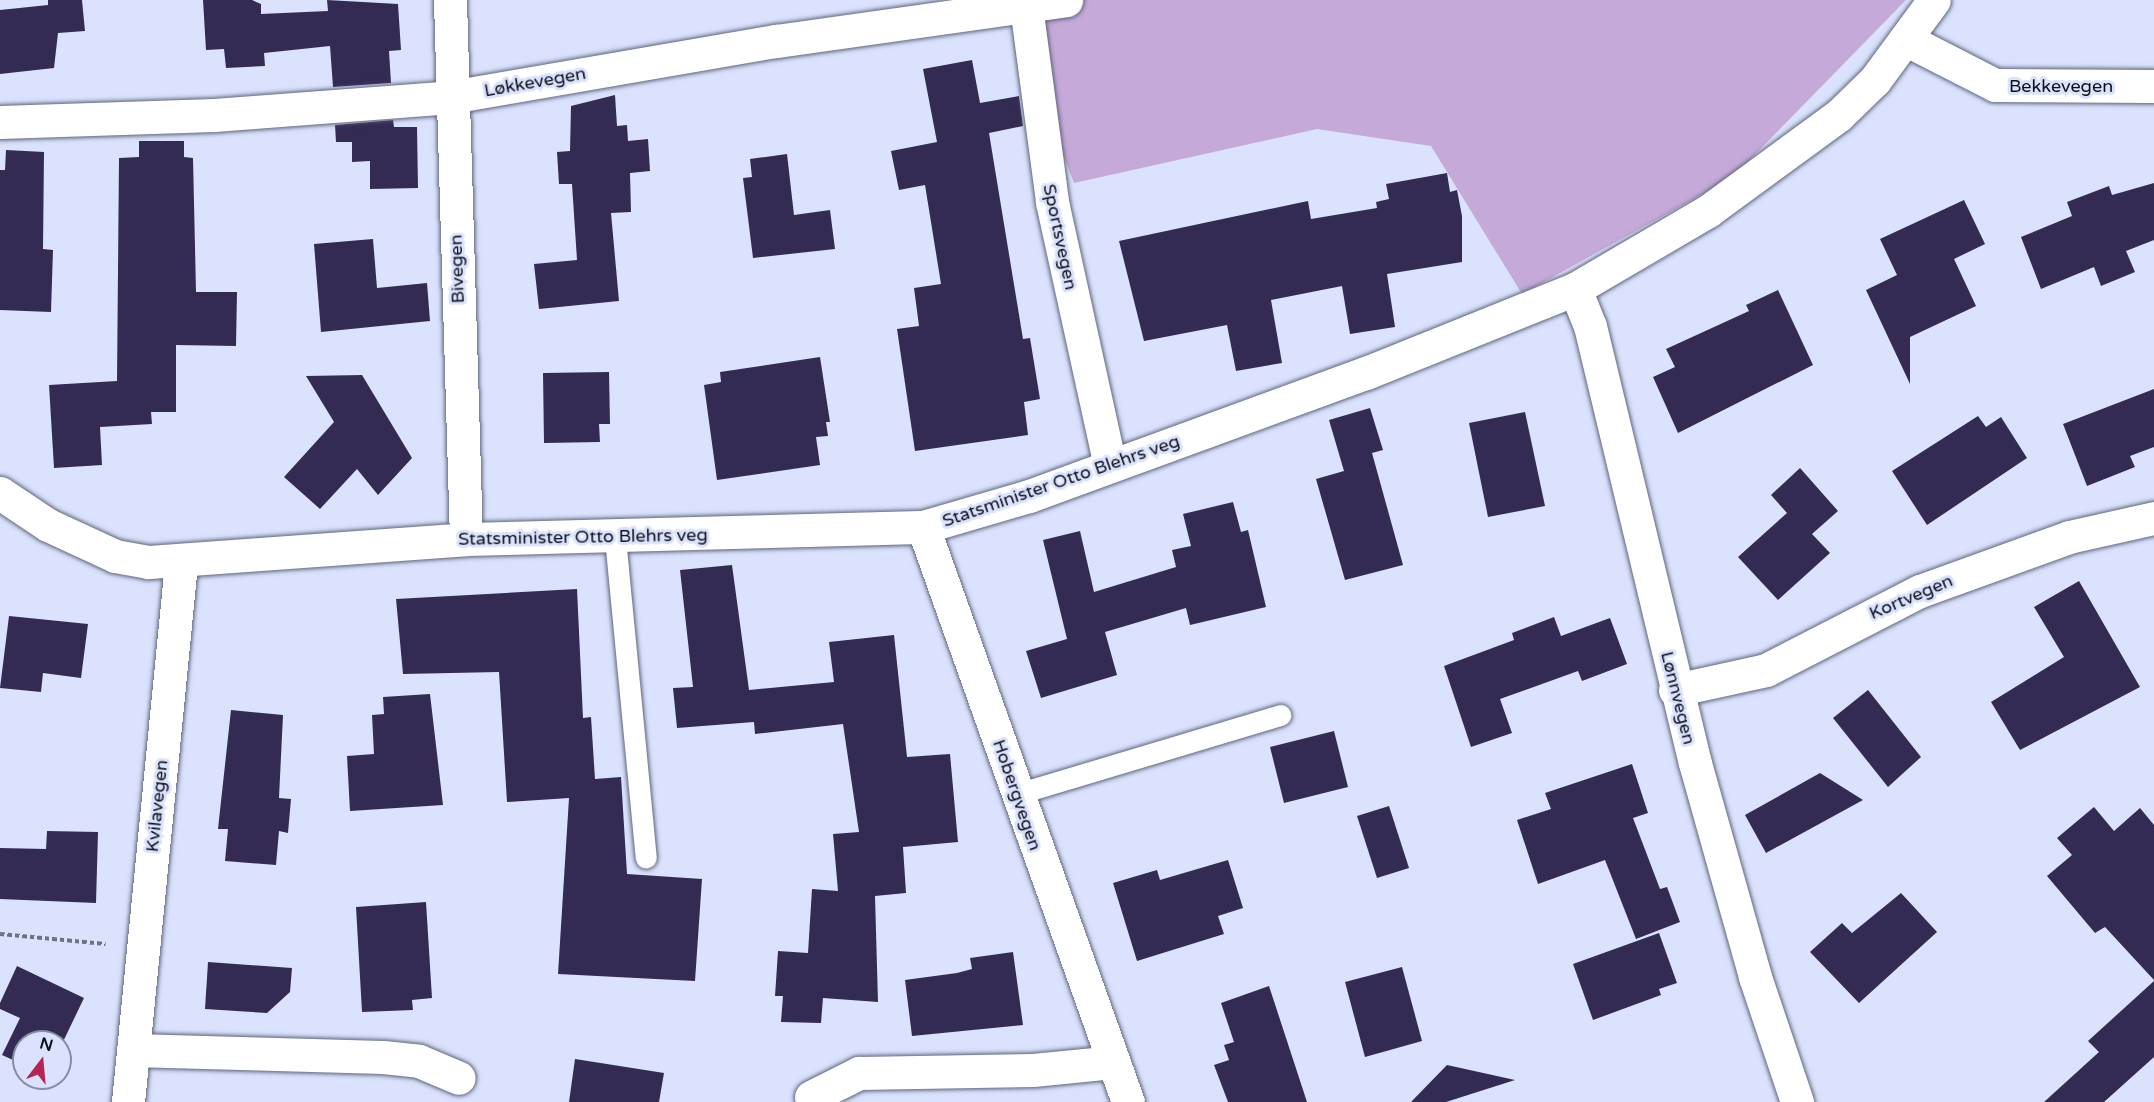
<!DOCTYPE html>
<html>
<head>
<meta charset="utf-8">
<style>
	body { margin:0 }
	#map { position:relative; width:2154px; height:1102px; overflow:hidden; background:#dae2fd; font-family:"Varela Round",sans-serif }
	div>[style] { position:absolute }
	.green>* { inset:0; background:#c5aad9 }
	.building>* { inset:0; background:#342b55 }
	.path>* { height:4px; margin-top:-2px; transform-origin:0; background:repeating-linear-gradient(90deg,#6d7384 0 4.5px,transparent 0 7.5px) }
	.roads { filter:drop-shadow(0 0 2px #5f657d) drop-shadow(0 0 2px #5f657d) }
	.lane>* { height:21px; margin:-10.5px; padding:0 10.5px; transform-origin:10.5px; border-radius:10.5px; background:#fff }
	.street>* { height:33px; margin:-16.5px; padding:0 16.5px; transform-origin:16.5px; border-radius:16.5px; background:#fff }
	span { translate:-50% -50%; white-space:nowrap; text-align:center; line-height:1.15; -webkit-text-stroke:6px #dae2fd; paint-order:stroke }
	.street-label { font-size:18px; color:#0c0f17 }
	.north { position:absolute; left:12px; top:1030px; width:60px; height:60px; box-sizing:border-box; background:#dae2fd; border:2px solid #888ea1; border-radius:50%; rotate:16deg; font-size:16px; font-weight:700; line-height:24px; text-align:center; color:#0c0f17 }
	.north::after { content:''; display:block; margin:auto; width:21px; height:27px; background:#b62652; clip-path:polygon(50% 0,100% 100%,50% 72%,0 100%) }
</style>
</head>
<body>
<div id="map">
	<div class="green">
		<div style="clip-path:polygon(1067px 0,1906px 0,1733px 177px,1522px 294px,1431px 146px,1317px 129px,1074px 183px,1013px 25px)"></div>
	</div>
	<div class="building">
		<div style="clip-path:polygon(48px 0,82px 0,85px 31px,58px 33px,54px 68px,0 74px,0 10px,48px 5px)"></div>
		<div style="clip-path:polygon(203px 0,252px 0,261px 4px,261px 14px,328px 11px,327px 0,398px 4px,401px 50px,389px 51px,391px 83px,333px 87px,330px 46px,264px 53px,265px 66px,226px 68px,224px 49px,206px 50px)"></div>
		<div style="clip-path:polygon(972px 60px,980px 103px,1019px 96px,1023px 126px,989px 133px,1023px 339px,1030px 338px,1040px 399px,1024px 402px,1028px 435px,915px 451px,897px 329px,919px 326px,914px 288px,941px 284px,925px 185px,899px 190px,891px 151px,937px 142px,923px 69px)"></div>
		<div style="clip-path:polygon(615px 95px,617px 126px,627px 125px,628px 141px,648px 139px,650px 171px,630px 173px,631px 212px,611px 213px,619px 301px,539px 309px,534px 264px,577px 260px,572px 184px,559px 184px,557px 152px,570px 151px,571px 106px)"></div>
		<div style="clip-path:polygon(393px 120px,394px 127px,417px 127px,418px 188px,370px 189px,370px 161px,352px 162px,352px 142px,336px 142px,335px 125px)"></div>
		<div style="clip-path:polygon(139px 141px,184px 141px,184px 157px,193px 158px,196px 292px,237px 292px,236px 346px,176px 345px,176px 412px,151px 412px,152px 424px,100px 427px,102px 465px,54px 468px,49px 385px,117px 381px,119px 158px,139px 157px)"></div>
		<div style="clip-path:polygon(6px 150px,44px 152px,43px 249px,53px 250px,51px 312px,0 310px,0 170px,5px 170px)"></div>
		<div style="clip-path:polygon(787px 154px,794px 215px,830px 210px,835px 249px,753px 258px,743px 178px,752px 177px,750px 159px)"></div>
		<div style="clip-path:polygon(1447px 173px,1450px 192px,1457px 190px,1462px 216px,1462px 262px,1387px 274px,1395px 327px,1350px 334px,1342px 286px,1271px 300px,1282px 363px,1236px 371px,1227px 325px,1144px 341px,1119px 241px,1308px 201px,1311px 219px,1377px 208px,1376px 202px,1389px 199px,1386px 184px)"></div>
		<div style="clip-path:polygon(2154px 183px,2154px 240px,2126px 251px,2135px 272px,2101px 286px,2094px 267px,2041px 289px,2021px 237px,2072px 216px,2067px 202px,2109px 186px,2112px 195px)"></div>
		<div style="clip-path:polygon(1964px 200px,1985px 244px,1954px 259px,1976px 306px,1910px 337px,1910px 384px,1866px 290px,1897px 275px,1880px 239px)"></div>
		<div style="clip-path:polygon(373px 239px,377px 288px,427px 283px,430px 321px,321px 332px,314px 244px)"></div>
		<div style="clip-path:polygon(1778px 290px,1813px 365px,1678px 433px,1653px 377px,1675px 367px,1666px 349px,1749px 311px,1746px 305px)"></div>
		<div style="clip-path:polygon(820px 357px,830px 422px,826px 422px,828px 436px,816px 437px,820px 465px,717px 480px,704px 385px,721px 382px,720px 372px)"></div>
		<div style="clip-path:polygon(609px 372px,610px 424px,599px 424px,600px 442px,544px 443px,543px 373px)"></div>
		<div style="clip-path:polygon(362px 375px,412px 458px,378px 495px,357px 469px,320px 509px,284px 477px,334px 422px,306px 376px)"></div>
		<div style="clip-path:polygon(2154px 389px,2154px 447px,2130px 456px,2135px 467px,2087px 486px,2063px 424px)"></div>
		<div style="clip-path:polygon(1370px 408px,1383px 450px,1372px 453px,1403px 565px,1345px 580px,1316px 479px,1344px 471px,1329px 420px)"></div>
		<div style="clip-path:polygon(1525px 412px,1545px 506px,1488px 517px,1469px 423px)"></div>
		<div style="clip-path:polygon(1978px 416px,1986px 427px,2001px 417px,2027px 458px,1927px 525px,1892px 471px)"></div>
		<div style="clip-path:polygon(1800px 468px,1838px 511px,1812px 534px,1830px 553px,1778px 600px,1738px 557px,1787px 513px,1771px 495px)"></div>
		<div style="clip-path:polygon(1233px 502px,1241px 532px,1248px 530px,1266px 607px,1190px 625px,1186px 608px,1105px 632px,1117px 675px,1041px 698px,1026px 651px,1067px 639px,1043px 540px,1080px 531px,1094px 592px,1176px 567px,1172px 550px,1191px 546px,1183px 514px)"></div>
		<div style="clip-path:polygon(732px 565px,749px 690px,834px 682px,829px 642px,894px 635px,907px 757px,950px 754px,958px 842px,903px 847px,906px 893px,875px 896px,878px 1002px,823px 998px,821px 1023px,781px 1022px,783px 996px,775px 996px,778px 951px,808px 953px,812px 889px,838px 891px,833px 834px,859px 832px,843px 724px,755px 734px,754px 722px,677px 728px,673px 688px,693px 687px,680px 570px)"></div>
		<div style="clip-path:polygon(2079px 581px,2140px 687px,2020px 750px,1991px 702px,2064px 657px,2034px 607px)"></div>
		<div style="clip-path:polygon(577px 589px,583px 718px,591px 717px,595px 779px,621px 777px,627px 874px,702px 879px,695px 981px,558px 974px,569px 798px,507px 802px,499px 672px,403px 674px,396px 599px)"></div>
		<div style="clip-path:polygon(9px 616px,88px 624px,81px 678px,43px 673px,41px 692px,0 688px)"></div>
		<div style="clip-path:polygon(1554px 617px,1561px 636px,1610px 618px,1627px 664px,1582px 681px,1578px 671px,1500px 699px,1512px 733px,1471px 747px,1444px 666px,1514px 640px,1512px 633px)"></div>
		<div style="clip-path:polygon(1868px 690px,1921px 757px,1888px 787px,1833px 718px)"></div>
		<div style="clip-path:polygon(430px 694px,443px 805px,350px 811px,347px 756px,374px 754px,372px 715px,384px 714px,383px 697px)"></div>
		<div style="clip-path:polygon(231px 710px,283px 715px,279px 798px,291px 799px,288px 833px,279px 831px,276px 865px,225px 861px,228px 829px,218px 829px)"></div>
		<div style="clip-path:polygon(1334px 731px,1348px 787px,1284px 803px,1270px 747px)"></div>
		<div style="clip-path:polygon(1632px 764px,1648px 813px,1633px 818px,1660px 889px,1667px 887px,1680px 922px,1636px 939px,1605px 860px,1538px 884px,1517px 820px,1551px 809px,1545px 793px)"></div>
		<div style="clip-path:polygon(1820px 773px,1863px 800px,1766px 853px,1745px 815px)"></div>
		<div style="clip-path:polygon(1389px 806px,1409px 868px,1377px 878px,1357px 816px)"></div>
		<div style="clip-path:polygon(2094px 807px,2114px 831px,2140px 808px,2154px 825px,2154px 980px,2105px 927px,2095px 933px,2047px 876px,2072px 855px,2057px 838px)"></div>
		<div style="clip-path:polygon(47px 831px,98px 832px,96px 903px,0 899px,0 848px,46px 849px)"></div>
		<div style="clip-path:polygon(1228px 860px,1243px 908px,1218px 916px,1224px 934px,1137px 961px,1113px 883px,1157px 870px,1160px 880px)"></div>
		<div style="clip-path:polygon(1901px 893px,1937px 932px,1859px 1003px,1810px 952px,1842px 923px,1852px 933px)"></div>
		<div style="clip-path:polygon(426px 902px,432px 998px,412px 1000px,413px 1010px,362px 1012px,356px 907px)"></div>
		<div style="clip-path:polygon(1659px 933px,1677px 983px,1659px 989px,1661px 995px,1593px 1020px,1573px 964px)"></div>
		<div style="clip-path:polygon(1013px 952px,1023px 1025px,912px 1036px,905px 980px,957px 973px,972px 969px,970px 958px)"></div>
		<div style="clip-path:polygon(208px 962px,292px 968px,290px 992px,267px 1013px,205px 1009px)"></div>
		<div style="clip-path:polygon(17px 966px,84px 998px,60px 1048px,60px 1042px,24px 1042px,24px 1065px,2px 1055px,20px 1018px,0 1009px,0 1003px)"></div>
		<div style="clip-path:polygon(1402px 967px,1422px 1041px,1365px 1057px,1345px 982px)"></div>
		<div style="clip-path:polygon(2154px 981px,2154px 1057px,2104px 1102px,2044px 1102px,2099px 1052px,2088px 1041px)"></div>
		<div style="clip-path:polygon(1269px 986px,1307px 1102px,1228px 1102px,1214px 1065px,1229px 1060px,1224px 1045px,1234px 1042px,1221px 1003px)"></div>
		<div style="clip-path:polygon(575px 1059px,664px 1073px,659px 1102px,569px 1102px)"></div>
		<div style="clip-path:polygon(1447px 1065px,1515px 1080px,1446px 1102px,1411px 1102px)"></div>
	</div>
	<div class="path">
		<div style="left:0;top:934px;width:106px;rotate:5.4deg"></div>
	</div>
	<div class="roads">
		<div class="lane">
			<div style="left:615px;top:538px;width:321px;rotate:84.5deg"></div>
			<div style="left:1017px;top:794px;width:275px;rotate:-16.7deg"></div>
		</div>
		<div class="street">
			<div style="left:450px;top:0;width:539px;rotate:88.3deg"></div>
			<div style="left:1026px;top:6px;width:198px;rotate:82.4deg"></div>
			<div style="left:1052px;top:202px;width:269px;rotate:77.6deg"></div>
			<div style="left:1907px;top:40px;width:99px;rotate:27.1deg"></div>
			<div style="left:1995px;top:85px;width:159px;rotate:0.4deg"></div>
			<div style="left:0;top:122px;width:214px;rotate:-1.9deg"></div>
			<div style="left:214px;top:115px;width:238px;rotate:-4.3deg"></div>
			<div style="left:451px;top:97px;width:330px;rotate:-9.8deg"></div>
			<div style="left:776px;top:41px;width:293px;rotate:-8deg"></div>
			<div style="left:1575px;top:289px;width:40px;rotate:68deg"></div>
			<div style="left:1590px;top:326px;width:449px;rotate:76.5deg"></div>
			<div style="left:1695px;top:763px;width:222px;rotate:74.3deg"></div>
			<div style="left:1755px;top:977px;width:132px;rotate:71.4deg"></div>
			<div style="left:0;top:493px;width:58px;rotate:33.7deg"></div>
			<div style="left:48px;top:525px;width:74px;rotate:24.8deg"></div>
			<div style="left:115px;top:556px;width:34px;rotate:10deg"></div>
			<div style="left:148px;top:562px;width:319px;rotate:-4.1deg"></div>
			<div style="left:466px;top:539px;width:457px;rotate:-1.5deg"></div>
			<div style="left:923px;top:527px;width:110px;rotate:-16.3deg"></div>
			<div style="left:1029px;top:496px;width:359px;rotate:-20.1deg"></div>
			<div style="left:1366px;top:373px;width:225px;rotate:-21.9deg"></div>
			<div style="left:1575px;top:289px;width:154px;rotate:-30.4deg"></div>
			<div style="left:1708px;top:211px;width:161px;rotate:-36.2deg"></div>
			<div style="left:1838px;top:116px;width:52px;rotate:-44.2deg"></div>
			<div style="left:1875px;top:80px;width:99px;rotate:-53.6deg"></div>
			<div style="left:923px;top:527px;width:610px;rotate:70.38deg"></div>
			<div style="left:1675px;top:690px;width:93px;rotate:-12.4deg"></div>
			<div style="left:1766px;top:670px;width:173px;rotate:-27.2deg"></div>
			<div style="left:1920px;top:591px;width:158px;rotate:-19.9deg"></div>
			<div style="left:2069px;top:537px;width:87px;rotate:-12.6deg"></div>
			<div style="left:133px;top:1050px;width:250px;rotate:1.6deg"></div>
			<div style="left:383px;top:1057px;width:36px;rotate:6deg"></div>
			<div style="left:419px;top:1061px;width:43px;rotate:23deg"></div>
			<div style="left:811px;top:1097px;width:54px;rotate:-26.6deg"></div>
			<div style="left:859px;top:1073px;width:174px;rotate:-1deg"></div>
			<div style="left:1033px;top:1070px;width:80px;rotate:-5.7deg"></div>
			<div style="left:128px;top:1102px;width:542px;rotate:-84.38deg"></div>
		</div>
	</div>
	<div class="street-label">
		<span style="left:535px;top:82px;rotate:-10deg">Løkkevegen</span>
		<span style="left:2061px;top:86px">Bekkevegen</span>
		<span style="left:1060px;top:237px;rotate:78deg">Sportsvegen</span>
		<span style="left:457px;top:269px;rotate:-92deg">Bivegen</span>
		<span style="left:1061px;top:481px;rotate:-19deg">Statsminister Otto Blehrs veg</span>
		<span style="left:583px;top:537px;rotate:-1deg">Statsminister Otto Blehrs veg</span>
		<span style="left:1911px;top:597px;rotate:-23deg">Kortvegen</span>
		<span style="left:1678px;top:698px;rotate:76deg">Lønnvegen</span>
		<span style="left:1017px;top:795px;rotate:71deg">Hobergvegen</span>
		<span style="left:157px;top:806px;rotate:-84deg">Kvilavegen</span>
	</div>
	<div class="north">N</div>
</div>
</body>
</html>
